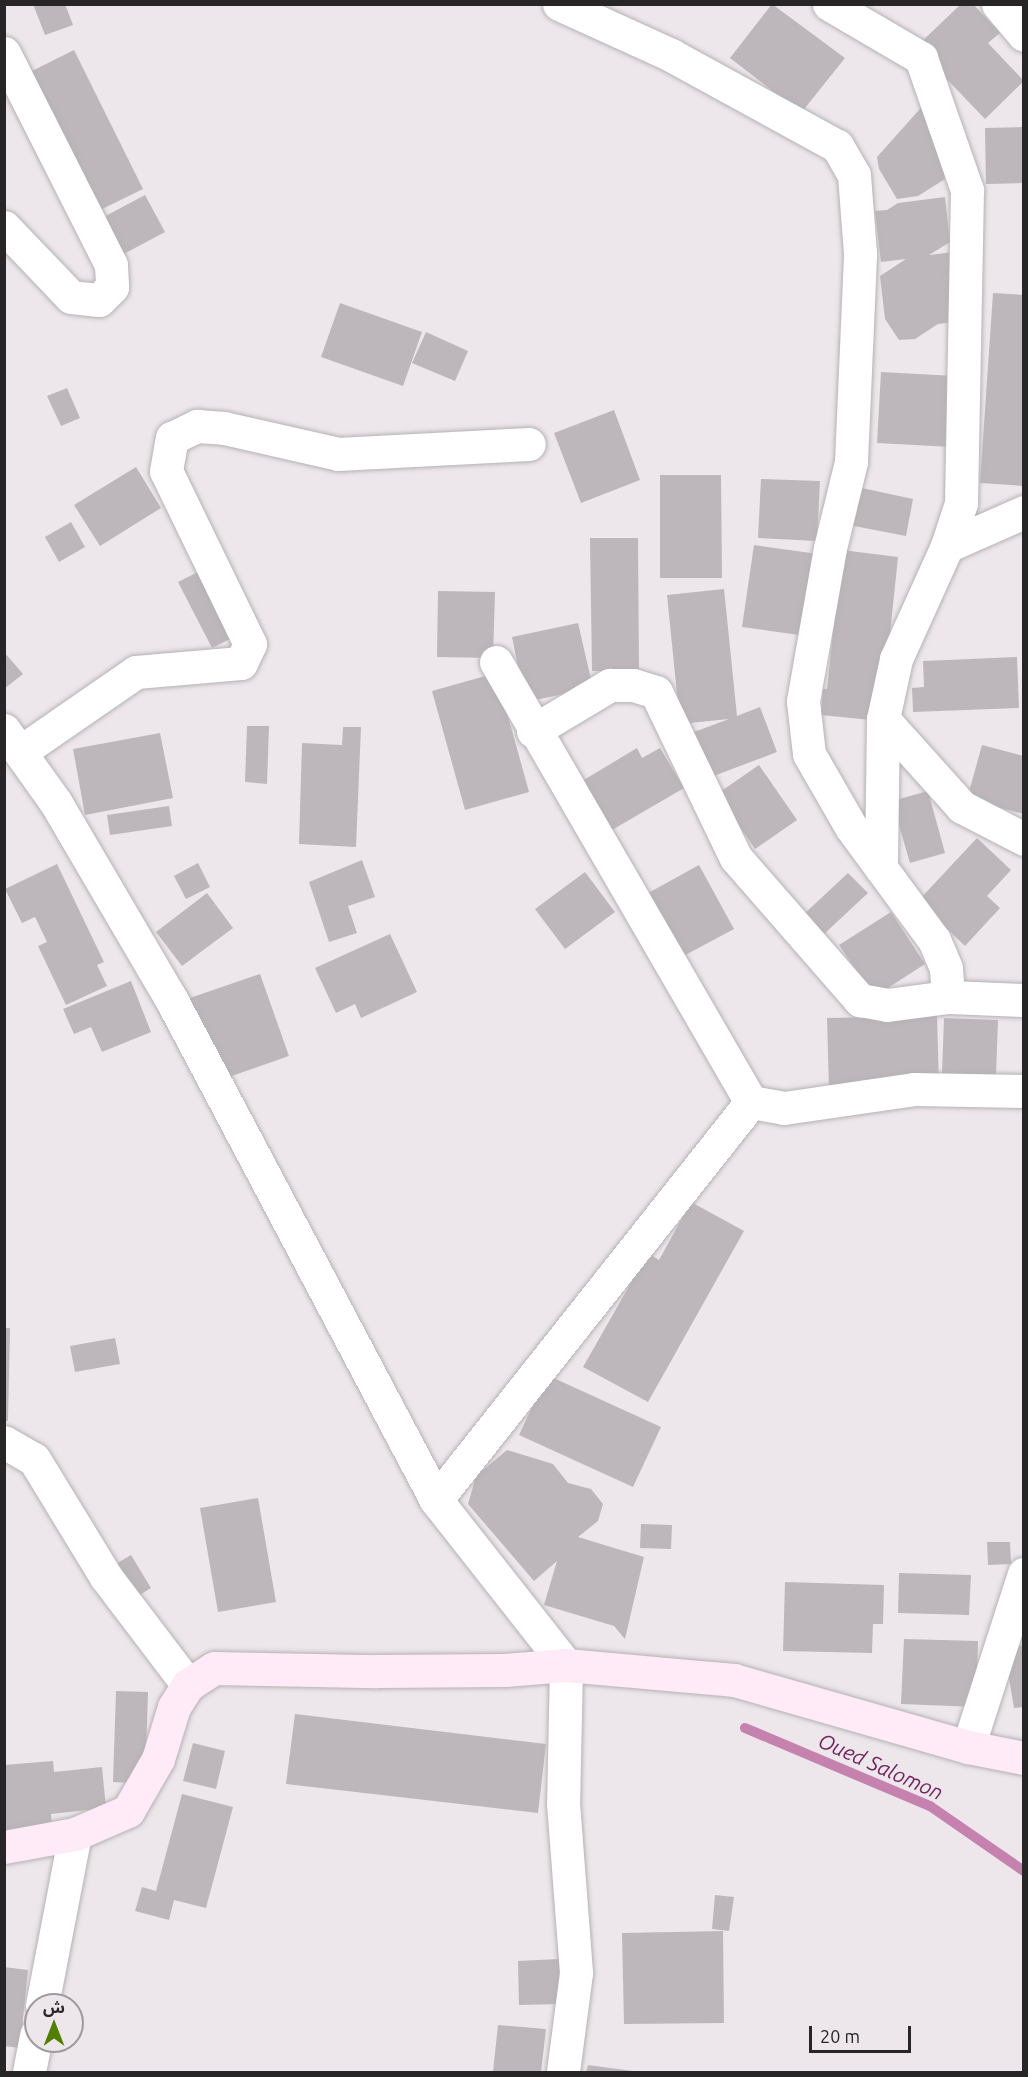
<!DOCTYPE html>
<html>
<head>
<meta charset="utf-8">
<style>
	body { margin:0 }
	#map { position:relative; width:1028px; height:2077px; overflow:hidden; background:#ede7eb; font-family:Ubuntu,"Noto Sans Arabic",sans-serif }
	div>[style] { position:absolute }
	.stream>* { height:10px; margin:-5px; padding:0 5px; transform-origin:5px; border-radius:5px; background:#c582af }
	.building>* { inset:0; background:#bdb7bb }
	.roads { filter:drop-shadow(0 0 2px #b6b1b4) drop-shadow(0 0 2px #b6b1b4) }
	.street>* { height:33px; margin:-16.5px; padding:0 16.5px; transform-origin:16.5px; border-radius:16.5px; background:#fff }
	.secondary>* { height:33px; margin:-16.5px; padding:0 16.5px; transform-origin:16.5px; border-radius:16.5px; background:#feebf7 }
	span { translate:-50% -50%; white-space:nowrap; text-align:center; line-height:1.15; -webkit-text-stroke:6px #ede7eb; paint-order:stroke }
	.water-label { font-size:21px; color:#74255f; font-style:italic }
	.frame { position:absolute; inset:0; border:6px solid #272526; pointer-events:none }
	.north { position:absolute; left:24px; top:1993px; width:60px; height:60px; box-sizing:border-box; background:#ede7eb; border:2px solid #9e999c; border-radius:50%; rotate:0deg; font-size:16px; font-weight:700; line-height:24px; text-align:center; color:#272526 }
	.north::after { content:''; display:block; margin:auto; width:21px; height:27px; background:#527e04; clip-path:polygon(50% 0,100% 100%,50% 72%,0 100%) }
	.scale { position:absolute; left:809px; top:2026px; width:102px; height:27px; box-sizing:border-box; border:3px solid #272526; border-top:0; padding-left:8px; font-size:18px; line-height:21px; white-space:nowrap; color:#272526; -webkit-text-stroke:4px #ede7eb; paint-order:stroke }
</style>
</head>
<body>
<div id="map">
	<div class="stream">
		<div style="left:745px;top:1728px;width:201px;rotate:22.9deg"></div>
		<div style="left:930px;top:1806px;width:114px;rotate:34.7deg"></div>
	</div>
	<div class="building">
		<div style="clip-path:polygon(33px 4px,65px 4px,73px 25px,45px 35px)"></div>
		<div style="clip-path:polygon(772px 4px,845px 58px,801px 113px,730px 58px)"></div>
		<div style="clip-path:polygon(961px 4px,973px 4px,1000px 33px,988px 43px,1024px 81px,985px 119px,916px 47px)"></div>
		<div style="clip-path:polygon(74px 50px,143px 189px,92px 214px,24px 75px)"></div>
		<div style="clip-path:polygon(927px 101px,938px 119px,945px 179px,918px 196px,897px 199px,879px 169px,877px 157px)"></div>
		<div style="clip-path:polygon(1024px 127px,1024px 183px,986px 184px,985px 128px)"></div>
		<div style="clip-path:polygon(145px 195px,165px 232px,120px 256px,100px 219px)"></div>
		<div style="clip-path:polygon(945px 197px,950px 242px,929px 255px,954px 252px,962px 321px,938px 324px,915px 339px,899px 340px,885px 319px,880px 276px,906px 259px,881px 262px,875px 211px,887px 210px,898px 203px)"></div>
		<div style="clip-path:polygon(993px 293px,1024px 295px,1024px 486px,980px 483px)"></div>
		<div style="clip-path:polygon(340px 303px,422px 332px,403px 386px,321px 357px)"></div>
		<div style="clip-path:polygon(426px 332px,468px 351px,455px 381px,412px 363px)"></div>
		<div style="clip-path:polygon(881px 372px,955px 376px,951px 447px,877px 443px)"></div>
		<div style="clip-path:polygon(67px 388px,80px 418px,61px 426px,47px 396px)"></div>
		<div style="clip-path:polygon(614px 410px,640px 480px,581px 503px,554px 433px)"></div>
		<div style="clip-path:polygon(136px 467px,161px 508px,100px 546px,74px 505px)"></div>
		<div style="clip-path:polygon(660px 475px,721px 475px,722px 578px,660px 578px)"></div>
		<div style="clip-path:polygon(761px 479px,820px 481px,817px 541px,758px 538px)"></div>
		<div style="clip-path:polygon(857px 487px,913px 499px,906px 536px,849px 525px)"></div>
		<div style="clip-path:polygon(71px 522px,85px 547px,59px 562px,45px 537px)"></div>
		<div style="clip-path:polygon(590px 538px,638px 538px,639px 671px,592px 671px)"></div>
		<div style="clip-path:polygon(754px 545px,818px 554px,806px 636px,742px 627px)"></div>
		<div style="clip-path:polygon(842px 550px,898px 557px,881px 721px,821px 715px,823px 689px,827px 689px)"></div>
		<div style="clip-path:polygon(202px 570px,236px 636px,212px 648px,178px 582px)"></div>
		<div style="clip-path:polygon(724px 589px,737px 716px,760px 707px,777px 752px,711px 777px,694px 732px,729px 719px,680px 724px,667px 595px)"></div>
		<div style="clip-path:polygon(438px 591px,495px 592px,493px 658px,437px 657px)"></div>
		<div style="clip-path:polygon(578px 623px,593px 688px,525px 702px,512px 637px)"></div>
		<div style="clip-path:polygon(4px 652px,23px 674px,4px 689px)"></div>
		<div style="clip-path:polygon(1017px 657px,1019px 708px,913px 712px,912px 688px,924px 687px,923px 661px)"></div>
		<div style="clip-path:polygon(496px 673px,529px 792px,465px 810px,432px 691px)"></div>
		<div style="clip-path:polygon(247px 726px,269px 726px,267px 784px,245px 782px)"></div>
		<div style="clip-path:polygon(343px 727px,361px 727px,356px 847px,299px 844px,302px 743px,342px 745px)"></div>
		<div style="clip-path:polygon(160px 733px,173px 798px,85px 815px,73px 749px)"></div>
		<div style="clip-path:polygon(982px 745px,1024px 756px,1024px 814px,967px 799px)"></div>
		<div style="clip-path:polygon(637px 748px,642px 758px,660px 748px,684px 788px,612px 830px,582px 781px)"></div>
		<div style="clip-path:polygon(759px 765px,797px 820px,755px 849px,717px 794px)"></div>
		<div style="clip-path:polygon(928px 791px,945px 853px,910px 863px,892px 801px)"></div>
		<div style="clip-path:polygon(169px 806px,172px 826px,110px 835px,107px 815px)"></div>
		<div style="clip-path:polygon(977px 838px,1011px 870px,987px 896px,1000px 908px,965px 946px,918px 901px)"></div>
		<div style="clip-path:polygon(362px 860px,375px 897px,348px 906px,357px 933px,329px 942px,309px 882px)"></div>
		<div style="clip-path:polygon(198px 863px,210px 887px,186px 899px,174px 876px)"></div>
		<div style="clip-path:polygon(57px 864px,104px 962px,97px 965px,107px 986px,66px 1005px,38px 946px,47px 942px,35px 917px,22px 923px,5px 889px)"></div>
		<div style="clip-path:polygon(699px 865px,734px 929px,676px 960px,641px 897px)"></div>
		<div style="clip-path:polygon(585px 872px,615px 912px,565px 949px,535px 909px)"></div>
		<div style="clip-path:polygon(848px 873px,868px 893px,823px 935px,804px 914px)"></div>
		<div style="clip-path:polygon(207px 893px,233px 928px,182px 966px,156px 932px)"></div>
		<div style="clip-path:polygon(891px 912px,925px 964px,874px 997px,839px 945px)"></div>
		<div style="clip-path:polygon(390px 934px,417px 992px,361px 1018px,355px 1004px,336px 1013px,315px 968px)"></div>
		<div style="clip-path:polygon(260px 974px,289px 1056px,215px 1082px,187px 999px)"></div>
		<div style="clip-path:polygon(131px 981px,151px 1032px,102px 1052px,91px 1027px,74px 1034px,63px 1009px)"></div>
		<div style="clip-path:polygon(937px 1016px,939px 1087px,829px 1090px,827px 1018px)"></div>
		<div style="clip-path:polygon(944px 1018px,998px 1020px,996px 1075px,942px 1074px)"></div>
		<div style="clip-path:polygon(691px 1202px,744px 1231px,648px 1402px,583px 1367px,648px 1253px,659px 1260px)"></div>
		<div style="clip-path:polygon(4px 1328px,10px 1328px,8px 1421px,4px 1421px)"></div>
		<div style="clip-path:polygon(115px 1338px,120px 1364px,75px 1372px,70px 1346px)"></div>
		<div style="clip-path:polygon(547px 1375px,661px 1427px,633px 1487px,519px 1435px)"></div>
		<div style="clip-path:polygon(507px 1450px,553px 1464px,568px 1483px,591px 1489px,603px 1504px,598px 1521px,578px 1537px,644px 1557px,625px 1639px,614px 1626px,544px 1605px,557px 1561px,534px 1581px,468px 1504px,476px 1476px)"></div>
		<div style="clip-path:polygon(258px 1498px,276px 1602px,218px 1612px,200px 1508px)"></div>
		<div style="clip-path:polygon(641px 1524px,672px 1525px,671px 1549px,640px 1548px)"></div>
		<div style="clip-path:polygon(987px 1542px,1010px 1542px,1011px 1564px,988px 1565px)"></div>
		<div style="clip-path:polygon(131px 1555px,151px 1588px,133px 1599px,114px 1565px)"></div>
		<div style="clip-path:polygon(899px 1573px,971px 1575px,969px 1615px,898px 1613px)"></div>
		<div style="clip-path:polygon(785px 1582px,884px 1585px,883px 1624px,873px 1624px,872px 1653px,783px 1651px)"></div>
		<div style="clip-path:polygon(904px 1639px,978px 1641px,976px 1707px,901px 1704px)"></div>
		<div style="clip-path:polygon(1024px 1645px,1024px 1707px,1014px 1708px,1004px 1648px)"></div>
		<div style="clip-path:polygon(116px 1691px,148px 1692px,145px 1784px,113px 1782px)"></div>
		<div style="clip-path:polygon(295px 1714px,546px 1744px,538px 1813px,286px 1784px)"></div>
		<div style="clip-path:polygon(193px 1743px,225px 1751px,216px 1789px,183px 1781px)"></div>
		<div style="clip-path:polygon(53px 1761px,54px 1772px,102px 1767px,106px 1808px,51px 1814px,52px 1831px,4px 1835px,4px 1765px)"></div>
		<div style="clip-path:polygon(182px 1794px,233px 1807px,206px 1908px,174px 1900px,169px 1920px,135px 1911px,142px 1887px,156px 1891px)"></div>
		<div style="clip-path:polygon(715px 1895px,734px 1897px,729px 1931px,712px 1929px)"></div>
		<div style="clip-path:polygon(723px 1931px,724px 2023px,624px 2024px,622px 1933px)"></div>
		<div style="clip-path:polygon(559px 1959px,561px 2004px,519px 2005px,518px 1961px)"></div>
		<div style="clip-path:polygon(4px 1967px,28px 1970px,20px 2048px,4px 2046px)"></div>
		<div style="clip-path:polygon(498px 2025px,546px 2029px,541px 2072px,493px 2072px)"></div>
		<div style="clip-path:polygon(588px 2065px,633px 2071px,633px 2072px,586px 2072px)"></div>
	</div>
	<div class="roads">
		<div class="street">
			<div style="left:829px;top:4px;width:107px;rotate:30.4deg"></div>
			<div style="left:921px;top:58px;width:140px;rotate:70.8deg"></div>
			<div style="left:967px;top:190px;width:313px;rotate:91.1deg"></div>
			<div style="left:961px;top:503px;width:45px;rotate:108deg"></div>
			<div style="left:947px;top:546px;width:124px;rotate:114.3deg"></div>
			<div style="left:896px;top:659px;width:61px;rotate:102.2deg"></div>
			<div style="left:883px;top:719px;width:149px;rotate:90.8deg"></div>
			<div style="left:998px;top:4px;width:40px;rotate:50deg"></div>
			<div style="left:4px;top:53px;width:237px;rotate:63.2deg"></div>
			<div style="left:111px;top:265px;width:22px;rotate:87deg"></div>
			<div style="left:112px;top:287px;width:18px;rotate:135deg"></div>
			<div style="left:99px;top:300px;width:28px;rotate:-174deg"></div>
			<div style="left:71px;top:297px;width:97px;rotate:-133.7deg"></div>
			<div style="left:947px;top:546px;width:84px;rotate:-23.8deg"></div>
			<div style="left:496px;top:662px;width:509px;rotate:59.91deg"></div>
			<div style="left:751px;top:1102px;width:34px;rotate:10deg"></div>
			<div style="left:784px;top:1108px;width:131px;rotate:-8.3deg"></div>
			<div style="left:914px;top:1089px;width:110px;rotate:1deg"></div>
			<div style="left:883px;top:719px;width:118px;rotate:48.1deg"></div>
			<div style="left:962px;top:807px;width:70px;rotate:27.3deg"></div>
			<div style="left:4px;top:730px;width:90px;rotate:54.5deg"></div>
			<div style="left:56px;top:803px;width:225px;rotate:59.6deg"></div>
			<div style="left:170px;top:997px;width:569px;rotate:62.13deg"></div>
			<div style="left:436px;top:1500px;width:210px;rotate:51.8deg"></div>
			<div style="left:566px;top:1665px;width:138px;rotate:91.2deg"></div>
			<div style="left:563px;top:1803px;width:170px;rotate:85.6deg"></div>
			<div style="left:576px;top:1973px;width:100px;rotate:97.5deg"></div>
			<div style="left:533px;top:731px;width:90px;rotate:-30.9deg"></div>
			<div style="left:610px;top:685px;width:23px"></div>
			<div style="left:633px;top:685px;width:24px;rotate:17deg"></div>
			<div style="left:656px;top:692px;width:184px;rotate:64.3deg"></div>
			<div style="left:736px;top:858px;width:189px;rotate:48.9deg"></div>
			<div style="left:860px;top:1000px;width:27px;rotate:10deg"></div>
			<div style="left:887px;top:1005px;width:62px;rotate:-7.5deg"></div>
			<div style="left:948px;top:997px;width:29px;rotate:-94deg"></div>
			<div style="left:946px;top:968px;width:30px;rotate:-113deg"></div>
			<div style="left:934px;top:940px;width:140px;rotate:-126.3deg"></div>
			<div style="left:851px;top:827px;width:84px;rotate:-119.9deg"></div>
			<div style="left:809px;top:754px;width:53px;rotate:-96.5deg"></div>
			<div style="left:803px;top:701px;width:155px;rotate:-80deg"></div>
			<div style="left:830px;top:548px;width:89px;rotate:-76.3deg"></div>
			<div style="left:851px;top:462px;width:209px;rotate:-87.5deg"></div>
			<div style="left:860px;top:253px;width:78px;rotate:-94.4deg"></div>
			<div style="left:854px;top:175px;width:34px;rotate:-120deg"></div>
			<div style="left:837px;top:146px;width:189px;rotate:-151.3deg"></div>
			<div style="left:671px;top:55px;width:123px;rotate:-155.5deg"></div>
			<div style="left:20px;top:752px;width:141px;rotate:-34.6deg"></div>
			<div style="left:136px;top:672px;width:105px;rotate:-4.9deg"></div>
			<div style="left:241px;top:663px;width:21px;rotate:-65deg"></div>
			<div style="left:250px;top:644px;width:192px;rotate:-115.9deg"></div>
			<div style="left:166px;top:471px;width:34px;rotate:-80deg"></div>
			<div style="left:172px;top:438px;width:28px;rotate:-26deg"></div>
			<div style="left:197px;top:426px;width:27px;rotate:4deg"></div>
			<div style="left:224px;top:428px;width:117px;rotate:12.8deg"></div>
			<div style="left:338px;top:454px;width:191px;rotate:-3deg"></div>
			<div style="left:948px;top:997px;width:76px;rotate:2.3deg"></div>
			<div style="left:4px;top:1442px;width:34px;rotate:30deg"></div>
			<div style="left:34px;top:1459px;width:138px;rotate:58.6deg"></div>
			<div style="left:106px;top:1577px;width:136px;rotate:52.8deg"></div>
			<div style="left:436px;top:1500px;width:508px;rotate:-51.64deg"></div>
			<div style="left:968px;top:1747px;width:182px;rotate:-72.1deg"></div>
			<div style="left:42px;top:2005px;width:174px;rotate:-79.1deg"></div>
			<div style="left:29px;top:2072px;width:38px;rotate:-79deg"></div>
		</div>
		<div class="secondary">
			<div style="left:4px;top:1847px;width:72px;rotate:-10.4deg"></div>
			<div style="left:75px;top:1834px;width:58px;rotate:-23.5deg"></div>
			<div style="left:128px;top:1811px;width:60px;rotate:-60deg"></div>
			<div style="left:158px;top:1759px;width:54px;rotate:-72.9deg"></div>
			<div style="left:174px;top:1707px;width:26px;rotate:-58deg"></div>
			<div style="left:188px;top:1685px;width:31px;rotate:-33deg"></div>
			<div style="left:214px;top:1668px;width:163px;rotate:1.1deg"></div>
			<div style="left:377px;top:1671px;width:128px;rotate:-0.4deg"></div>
			<div style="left:505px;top:1670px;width:61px;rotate:-4.7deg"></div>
			<div style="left:566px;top:1665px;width:169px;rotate:5.1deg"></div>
			<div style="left:734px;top:1680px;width:243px;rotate:16deg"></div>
			<div style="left:968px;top:1747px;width:57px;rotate:11.1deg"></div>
		</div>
	</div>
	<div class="water-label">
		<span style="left:881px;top:1766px;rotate:24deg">Oued Salomon</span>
	</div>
	<div class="frame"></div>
	<div class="north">ش</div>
	<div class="scale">20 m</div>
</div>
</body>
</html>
